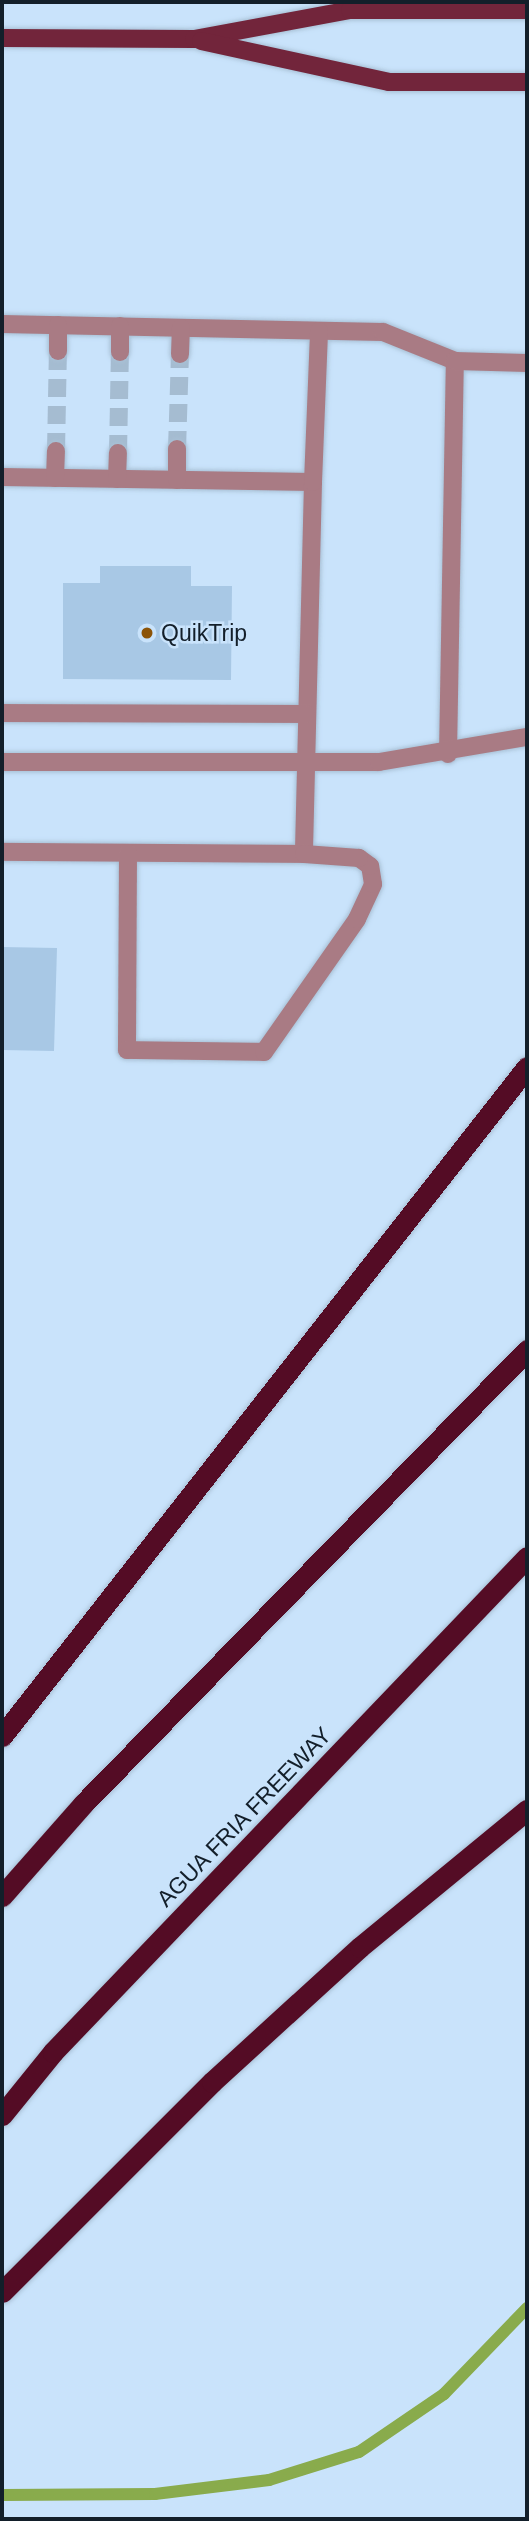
<!DOCTYPE html>
<html>
<head>
<meta charset="utf-8">
<style>
	body { margin:0 }
	#map { position:relative; width:529px; height:2521px; overflow:hidden; background:#c9e3fb; font-family:Arial,sans-serif }
	div>[style] { position:absolute }
	.stream>* { height:12px; margin:-6px; padding:0 6px; transform-origin:6px; border-radius:6px; background:#89ab4c }
	.building>* { inset:0; background:#a8c8e5 }
	.minor-tunnel>* { height:18px; margin-top:-9px; transform-origin:0; background:repeating-linear-gradient(90deg,#a5bcd1 0 18px,transparent 0 27px) }
	.roads { filter:drop-shadow(0 0 2px #a8c0d5) drop-shadow(0 0 2px #a8c0d5) }
	.minor>* { height:18px; margin:-9px; padding:0 9px; transform-origin:9px; border-radius:9px; background:#a97b84 }
	.major>* { height:18px; margin:-9px; padding:0 9px; transform-origin:9px; border-radius:9px; background:#72253b }
	.highway>* { height:21px; margin:-10.5px; padding:0 10.5px; transform-origin:10.5px; border-radius:10.5px; background:#540c25 }
	.dots>* { width:19px; height:19px; translate:-50% -50%; box-sizing:border-box; border:4px solid #c9e3fb; border-radius:50% }
	span { translate:-50% -50%; white-space:nowrap; text-align:center; line-height:1.15; -webkit-text-stroke:5px #c9e3fb; paint-order:stroke }
	.poi-label { font-size:23px; color:#131f2a }
	.left { translate:0 -50%; text-align:left }
	.street-label { font-size:23px; color:#131f2a }
	.frame { position:absolute; inset:0; border:4px solid #131f2a; pointer-events:none }
</style>
</head>
<body>
<div id="map">
	<div class="stream">
		<div style="left:2px;top:2495px;width:153px;rotate:-0.4deg"></div>
		<div style="left:155px;top:2494px;width:115px;rotate:-7deg"></div>
		<div style="left:269px;top:2480px;width:94px;rotate:-17.3deg"></div>
		<div style="left:359px;top:2452px;width:103px;rotate:-34.3deg"></div>
		<div style="left:444px;top:2394px;width:120px;rotate:-46deg"></div>
	</div>
	<div class="building">
		<div style="clip-path:polygon(100px 566px,191px 566px,191px 586px,232px 586px,231px 680px,63px 679px,63px 583px,100px 583px)"></div>
		<div style="clip-path:polygon(2px 947px,57px 948px,54px 1051px,2px 1050px)"></div>
	</div>
	<div class="minor-tunnel">
		<div style="left:177px;top:449px;width:95px;rotate:-88.2deg"></div>
		<div style="left:56px;top:451px;width:100px;rotate:-88.9deg"></div>
		<div style="left:118px;top:453px;width:101px;rotate:-88.9deg"></div>
	</div>
	<div class="roads">
		<div class="minor">
			<div style="left:2px;top:324px;width:381px;rotate:1.2deg"></div>
			<div style="left:383px;top:332px;width:78px;rotate:21.9deg"></div>
			<div style="left:58px;top:351px;width:26px;rotate:-90deg"></div>
			<div style="left:120px;top:352px;width:26px;rotate:-90deg"></div>
			<div style="left:180px;top:354px;width:26px;rotate:-88deg"></div>
			<div style="left:2px;top:477px;width:311px;rotate:0.9deg"></div>
			<div style="left:313px;top:482px;width:372px;rotate:91.4deg"></div>
			<div style="left:304px;top:854px;width:302px;rotate:-179.6deg"></div>
			<div style="left:55px;top:478px;width:27px;rotate:-88deg"></div>
			<div style="left:117px;top:479px;width:26px;rotate:-88deg"></div>
			<div style="left:177px;top:480px;width:31px;rotate:-90deg"></div>
			<div style="left:313px;top:482px;width:151px;rotate:-87.7deg"></div>
			<div style="left:2px;top:713px;width:304px;rotate:0.2deg"></div>
			<div style="left:448px;top:754px;width:393px;rotate:-89deg"></div>
			<div style="left:455px;top:361px;width:72px;rotate:1.6deg"></div>
			<div style="left:2px;top:762px;width:377px"></div>
			<div style="left:379px;top:762px;width:150px;rotate:-9.6deg"></div>
			<div style="left:128px;top:853px;width:197px;rotate:90.3deg"></div>
			<div style="left:127px;top:1050px;width:137px;rotate:0.8deg"></div>
			<div style="left:264px;top:1052px;width:162px;rotate:-55deg"></div>
			<div style="left:357px;top:919px;width:38px;rotate:-65deg"></div>
			<div style="left:373px;top:884px;width:18px;rotate:-99deg"></div>
			<div style="left:370px;top:866px;width:14px;rotate:-144deg"></div>
			<div style="left:359px;top:858px;width:55px;rotate:-175.8deg"></div>
		</div>
		<div class="major">
			<div style="left:2px;top:38px;width:192px;rotate:0.3deg"></div>
			<div style="left:194px;top:39px;width:159px;rotate:-10.5deg"></div>
			<div style="left:350px;top:10px;width:177px"></div>
			<div style="left:201px;top:41px;width:192px;rotate:12.3deg"></div>
			<div style="left:389px;top:82px;width:138px"></div>
		</div>
		<div class="highway">
			<div style="left:2px;top:1736px;width:850px;rotate:-51.88deg"></div>
			<div style="left:2px;top:1896px;width:123px;rotate:-48.6deg"></div>
			<div style="left:83px;top:1804px;width:635px;rotate:-45.64deg"></div>
			<div style="left:2px;top:2115px;width:81px;rotate:-51deg"></div>
			<div style="left:53px;top:2052px;width:685px;rotate:-46.24deg"></div>
			<div style="left:2px;top:2292px;width:297px;rotate:-45deg"></div>
			<div style="left:212px;top:2082px;width:200px;rotate:-42.4deg"></div>
			<div style="left:360px;top:1947px;width:216px;rotate:-39.4deg"></div>
		</div>
	</div>
	<div class="dots">
		<div style="left:147px;top:633px;background:#8c5408"></div>
	</div>
	<div class="poi-label">
		<span class="left" style="left:161px;top:633px">QuikTrip</span>
	</div>
	<div class="street-label">
		<span style="left:244px;top:1817px;rotate:-46deg">AGUA FRIA FREEWAY</span>
	</div>
	<div class="frame"></div>
</div>
</body>
</html>
